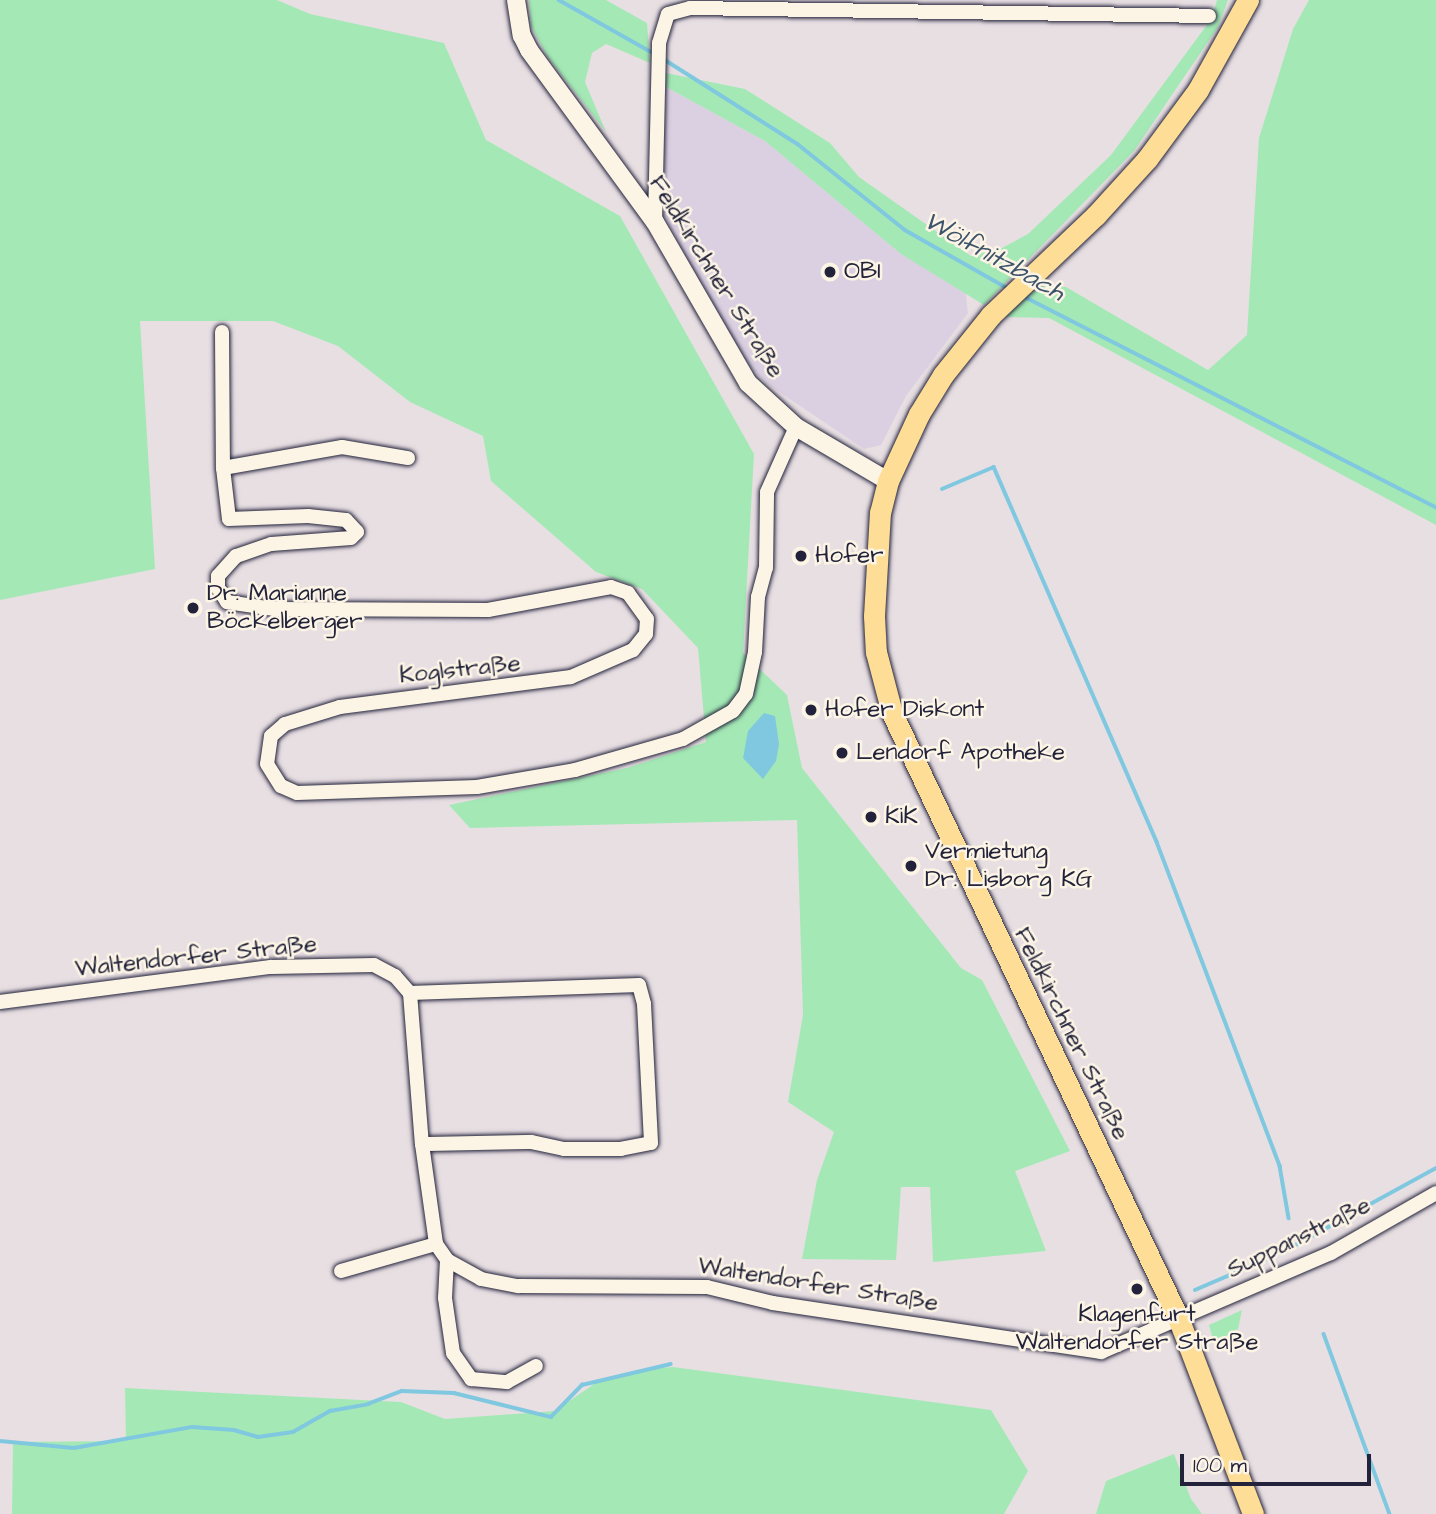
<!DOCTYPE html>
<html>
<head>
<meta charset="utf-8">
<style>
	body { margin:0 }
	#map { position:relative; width:1436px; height:1514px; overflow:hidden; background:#e8dfe3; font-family:"Architects Daughter",sans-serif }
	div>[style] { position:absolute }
	.built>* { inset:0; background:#dad0e1 }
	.green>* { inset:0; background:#a4e9b5 }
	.water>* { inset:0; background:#7fc8df }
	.stream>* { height:3.5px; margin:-1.75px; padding:0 1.75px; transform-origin:1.75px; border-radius:1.75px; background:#7fc8df }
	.roads { filter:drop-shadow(0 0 2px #22223b) drop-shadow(0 0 2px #22223b) }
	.minor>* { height:14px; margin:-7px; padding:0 7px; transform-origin:7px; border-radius:7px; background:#fcf5e5 }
	.tertiary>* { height:18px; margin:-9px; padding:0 9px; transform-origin:9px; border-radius:9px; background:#fcf5e5 }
	.primary>* { height:21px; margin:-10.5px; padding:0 10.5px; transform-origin:10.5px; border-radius:10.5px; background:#fedd96 }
	.dots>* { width:19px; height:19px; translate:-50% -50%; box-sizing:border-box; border:4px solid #fcf5e5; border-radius:50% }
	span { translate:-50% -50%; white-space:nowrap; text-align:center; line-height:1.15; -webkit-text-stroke:5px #fcf5e5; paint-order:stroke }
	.poi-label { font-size:24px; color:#22223b }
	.left { translate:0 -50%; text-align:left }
	.street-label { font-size:24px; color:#22223b }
	.water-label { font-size:26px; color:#3e546c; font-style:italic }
	.scale { position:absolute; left:1180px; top:1454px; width:191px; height:32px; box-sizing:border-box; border:4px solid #22223b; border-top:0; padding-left:9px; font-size:21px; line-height:24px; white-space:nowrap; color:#22223b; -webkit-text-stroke:5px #fcf5e5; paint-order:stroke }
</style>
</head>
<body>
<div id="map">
	<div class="built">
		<div style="clip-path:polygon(666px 87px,765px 141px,901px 254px,965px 289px,968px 313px,906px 396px,881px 445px,864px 449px,766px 383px,737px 353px,663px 213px)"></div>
	</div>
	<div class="green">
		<div style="clip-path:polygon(0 0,277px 0,310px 14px,444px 43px,486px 140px,620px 216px,754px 454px,743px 653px,787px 695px,802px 768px,961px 968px,982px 980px,1070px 1151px,1015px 1171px,1046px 1251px,933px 1262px,930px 1187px,901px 1187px,896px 1260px,802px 1259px,817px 1180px,834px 1132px,788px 1102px,803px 1015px,797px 820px,470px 828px,449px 805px,627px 768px,706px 742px,698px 648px,642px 589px,596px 572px,491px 481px,483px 436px,410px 402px,338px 346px,273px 321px,140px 321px,155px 569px,0 600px)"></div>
		<div style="clip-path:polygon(529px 0,606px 0,647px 23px,650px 63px,606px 44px,592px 53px,585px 82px,606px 132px,547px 56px,531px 26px)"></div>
		<div style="clip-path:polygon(1217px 0,1228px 0,1218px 27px,1134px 151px,984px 305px,901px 254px,765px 141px,666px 87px,666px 73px,745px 89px,830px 143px,859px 177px,971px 256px,1002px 248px,1028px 234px,1111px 155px,1212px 18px)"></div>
		<div style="clip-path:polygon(1309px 0,1436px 0,1436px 525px,1049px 318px,1004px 317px,1039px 286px,1066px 287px,1208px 370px,1247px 335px,1259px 138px,1293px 29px)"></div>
		<div style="clip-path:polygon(1242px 1310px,1238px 1329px,1214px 1343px,1209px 1325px)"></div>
		<div style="clip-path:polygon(673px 1367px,991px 1410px,1028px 1471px,1004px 1514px,12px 1514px,13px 1442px,126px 1441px,125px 1388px,401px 1402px,445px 1419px,555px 1411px,597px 1382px,637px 1370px)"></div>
		<div style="clip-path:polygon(1174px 1454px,1191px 1499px,1202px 1514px,1096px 1514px,1106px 1481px)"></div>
	</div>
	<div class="water">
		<div style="clip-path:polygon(764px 713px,775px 716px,779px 744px,776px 761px,763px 779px,743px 758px,748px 731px)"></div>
	</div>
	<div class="stream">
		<div style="left:559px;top:0;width:110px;rotate:29.4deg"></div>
		<div style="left:662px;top:58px;width:162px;rotate:32.4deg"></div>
		<div style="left:799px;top:145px;width:136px;rotate:38.7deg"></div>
		<div style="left:905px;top:230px;width:117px;rotate:29.6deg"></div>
		<div style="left:1023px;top:296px;width:464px;rotate:27.1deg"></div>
		<div style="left:942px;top:489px;width:56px;rotate:-22.9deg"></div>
		<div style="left:994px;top:467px;width:409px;rotate:66.5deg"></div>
		<div style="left:1157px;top:842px;width:347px;rotate:69.2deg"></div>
		<div style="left:1280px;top:1166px;width:53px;rotate:80.2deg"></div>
		<div style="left:1281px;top:1253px;width:177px;rotate:-28.7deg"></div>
		<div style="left:1195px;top:1290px;width:76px;rotate:-23.2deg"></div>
		<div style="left:1324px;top:1334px;width:192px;rotate:69.9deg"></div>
		<div style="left:0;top:1441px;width:74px;rotate:5.4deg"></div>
		<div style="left:74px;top:1448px;width:120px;rotate:-10.1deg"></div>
		<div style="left:192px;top:1427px;width:42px;rotate:4.1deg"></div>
		<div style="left:234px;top:1430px;width:25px;rotate:16deg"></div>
		<div style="left:258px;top:1437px;width:35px;rotate:-8deg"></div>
		<div style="left:293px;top:1432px;width:43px;rotate:-29.6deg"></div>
		<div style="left:330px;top:1411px;width:39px;rotate:-10deg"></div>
		<div style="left:368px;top:1404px;width:36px;rotate:-21deg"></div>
		<div style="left:402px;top:1391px;width:52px;rotate:2.2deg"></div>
		<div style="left:454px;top:1393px;width:100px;rotate:13.9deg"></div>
		<div style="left:551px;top:1417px;width:45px;rotate:-45.9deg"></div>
		<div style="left:582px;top:1385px;width:91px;rotate:-13.3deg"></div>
	</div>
	<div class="roads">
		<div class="minor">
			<div style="left:655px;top:222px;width:179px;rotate:-88.7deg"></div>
			<div style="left:659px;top:43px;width:30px;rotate:-73deg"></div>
			<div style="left:668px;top:14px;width:23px;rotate:-15deg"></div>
			<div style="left:690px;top:8px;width:519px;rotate:0.88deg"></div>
			<div style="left:222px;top:332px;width:136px;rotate:89.6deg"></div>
			<div style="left:223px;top:468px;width:51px;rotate:83.3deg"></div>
			<div style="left:229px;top:519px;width:79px;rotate:-2.2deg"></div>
			<div style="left:308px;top:516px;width:38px;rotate:6deg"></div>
			<div style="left:346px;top:520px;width:16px;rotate:47deg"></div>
			<div style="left:357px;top:532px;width:8px;rotate:135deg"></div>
			<div style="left:351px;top:538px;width:80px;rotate:175.7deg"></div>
			<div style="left:271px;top:544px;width:37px;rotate:161deg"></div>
			<div style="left:236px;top:556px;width:27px;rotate:132deg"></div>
			<div style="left:218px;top:576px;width:12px;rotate:90deg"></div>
			<div style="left:218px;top:588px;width:17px;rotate:57deg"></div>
			<div style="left:227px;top:602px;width:48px;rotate:8.5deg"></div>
			<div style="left:274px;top:609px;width:214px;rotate:0.3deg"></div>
			<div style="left:488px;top:610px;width:125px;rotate:-10.6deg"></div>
			<div style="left:611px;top:587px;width:18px;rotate:19deg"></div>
			<div style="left:628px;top:593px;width:32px;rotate:54deg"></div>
			<div style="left:647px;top:619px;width:15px;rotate:94deg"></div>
			<div style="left:646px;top:634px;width:21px;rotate:129deg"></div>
			<div style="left:633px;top:650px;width:68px;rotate:156.5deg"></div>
			<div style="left:571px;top:677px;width:233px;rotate:172.6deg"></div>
			<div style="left:340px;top:707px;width:58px;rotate:162.8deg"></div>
			<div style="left:285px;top:724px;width:18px;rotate:139deg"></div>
			<div style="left:271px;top:736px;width:28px;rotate:98deg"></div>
			<div style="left:267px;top:764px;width:26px;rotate:58deg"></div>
			<div style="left:281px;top:786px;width:17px;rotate:24deg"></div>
			<div style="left:297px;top:793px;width:180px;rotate:-1.9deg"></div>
			<div style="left:477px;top:787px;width:99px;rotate:-9.8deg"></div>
			<div style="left:575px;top:770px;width:112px;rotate:-16deg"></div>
			<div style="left:683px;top:739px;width:57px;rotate:-29.2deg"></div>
			<div style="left:733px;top:711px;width:21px;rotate:-53deg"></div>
			<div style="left:746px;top:694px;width:43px;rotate:-77.9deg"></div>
			<div style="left:755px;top:652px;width:55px;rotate:-86.9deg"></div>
			<div style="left:758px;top:597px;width:30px;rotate:-75deg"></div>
			<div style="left:766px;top:568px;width:76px;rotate:-89.2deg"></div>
			<div style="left:767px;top:492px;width:71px;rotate:-66deg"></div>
			<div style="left:223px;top:468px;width:121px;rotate:-10deg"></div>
			<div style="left:342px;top:447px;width:67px;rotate:9.5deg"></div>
			<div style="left:410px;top:993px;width:229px;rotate:-2deg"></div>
			<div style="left:639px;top:985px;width:20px;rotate:75deg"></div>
			<div style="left:644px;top:1004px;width:139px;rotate:87.1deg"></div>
			<div style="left:651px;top:1143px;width:31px;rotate:169deg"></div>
			<div style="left:621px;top:1149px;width:57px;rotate:180deg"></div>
			<div style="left:564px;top:1149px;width:34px;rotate:-168deg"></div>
			<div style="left:531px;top:1142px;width:109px;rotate:178.9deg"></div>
			<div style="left:0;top:1002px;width:273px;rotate:-7.4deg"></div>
			<div style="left:271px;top:967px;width:103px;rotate:-1.1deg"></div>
			<div style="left:374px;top:965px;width:24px;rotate:28deg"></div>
			<div style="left:395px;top:976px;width:23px;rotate:49deg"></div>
			<div style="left:410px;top:993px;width:151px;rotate:85.5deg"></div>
			<div style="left:422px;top:1144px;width:101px;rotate:82deg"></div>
			<div style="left:436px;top:1244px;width:19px;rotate:55deg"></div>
			<div style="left:447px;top:1260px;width:39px;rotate:29deg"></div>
			<div style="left:481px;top:1279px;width:38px;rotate:11deg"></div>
			<div style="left:518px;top:1286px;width:189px;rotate:0.3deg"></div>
			<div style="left:707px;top:1287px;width:68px;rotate:13.6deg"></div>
			<div style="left:773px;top:1303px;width:332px;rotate:8.5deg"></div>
			<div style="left:1101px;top:1352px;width:250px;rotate:-23.3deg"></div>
			<div style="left:1331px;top:1253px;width:121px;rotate:-29.7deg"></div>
			<div style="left:447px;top:1260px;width:38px;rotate:93deg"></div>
			<div style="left:445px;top:1298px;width:56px;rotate:81.7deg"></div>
			<div style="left:453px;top:1353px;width:32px;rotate:55deg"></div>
			<div style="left:471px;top:1379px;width:36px;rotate:5deg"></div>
			<div style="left:507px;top:1382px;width:33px;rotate:-29deg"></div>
			<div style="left:341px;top:1271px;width:99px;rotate:-15.9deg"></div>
		</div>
		<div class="tertiary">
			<div style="left:516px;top:0;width:36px;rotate:81deg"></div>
			<div style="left:522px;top:36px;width:16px;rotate:63deg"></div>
			<div style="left:529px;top:50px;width:213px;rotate:53.8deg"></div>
			<div style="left:655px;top:222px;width:186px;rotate:60deg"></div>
			<div style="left:748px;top:383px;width:65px;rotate:42.5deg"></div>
			<div style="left:796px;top:427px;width:107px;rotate:30.4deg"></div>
		</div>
		<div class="primary">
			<div style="left:1248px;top:0;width:103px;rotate:119.1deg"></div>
			<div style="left:1198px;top:90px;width:86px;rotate:126.5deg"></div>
			<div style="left:1147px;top:159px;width:76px;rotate:132.3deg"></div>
			<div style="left:1096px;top:215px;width:145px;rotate:136.4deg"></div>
			<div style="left:991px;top:315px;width:77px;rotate:128.7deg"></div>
			<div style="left:943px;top:375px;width:46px;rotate:121.6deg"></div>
			<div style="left:919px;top:414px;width:74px;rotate:114.8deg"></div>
			<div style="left:888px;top:481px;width:32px;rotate:104deg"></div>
			<div style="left:880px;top:512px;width:104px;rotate:93.3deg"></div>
			<div style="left:874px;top:616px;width:36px;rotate:87deg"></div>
			<div style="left:876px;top:652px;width:63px;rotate:75.3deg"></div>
			<div style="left:892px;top:713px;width:671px;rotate:64.69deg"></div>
			<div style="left:1179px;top:1320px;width:208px;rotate:69.1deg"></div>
		</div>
	</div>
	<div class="dots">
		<div style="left:830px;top:272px;background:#22223b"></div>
		<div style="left:801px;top:556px;background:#22223b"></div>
		<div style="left:193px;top:608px;background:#22223b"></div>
		<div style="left:811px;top:710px;background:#22223b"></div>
		<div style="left:842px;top:753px;background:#22223b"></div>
		<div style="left:871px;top:817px;background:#22223b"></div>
		<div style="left:911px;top:866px;background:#22223b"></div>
		<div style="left:1137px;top:1289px;background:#22223b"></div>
	</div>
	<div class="poi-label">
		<span class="left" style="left:844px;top:272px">OBI</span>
		<span class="left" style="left:815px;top:556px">Hofer</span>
		<span class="left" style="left:207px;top:608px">Dr. Marianne<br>Böckelberger</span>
		<span class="left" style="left:825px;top:710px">Hofer Diskont</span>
		<span class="left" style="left:856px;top:753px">Lendorf Apotheke</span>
		<span class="left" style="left:885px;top:817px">KiK</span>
		<span class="left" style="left:925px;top:866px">Vermietung<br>Dr. Lisborg KG</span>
		<span style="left:1137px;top:1329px">Klagenfurt<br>Waltendorfer Straße</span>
	</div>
	<div class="street-label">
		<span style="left:716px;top:277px;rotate:58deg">Feldkirchner Straße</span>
		<span style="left:460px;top:670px;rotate:-6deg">Koglstraße</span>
		<span style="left:196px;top:957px;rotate:-6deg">Waltendorfer Straße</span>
		<span style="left:1071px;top:1034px;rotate:64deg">Feldkirchner Straße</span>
		<span style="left:1299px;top:1238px;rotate:-26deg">Suppanstraße</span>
		<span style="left:818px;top:1285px;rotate:9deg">Waltendorfer Straße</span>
	</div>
	<div class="water-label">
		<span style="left:994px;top:257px;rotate:29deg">Wölfnitzbach</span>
	</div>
	<div class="scale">100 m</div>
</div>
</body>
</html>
